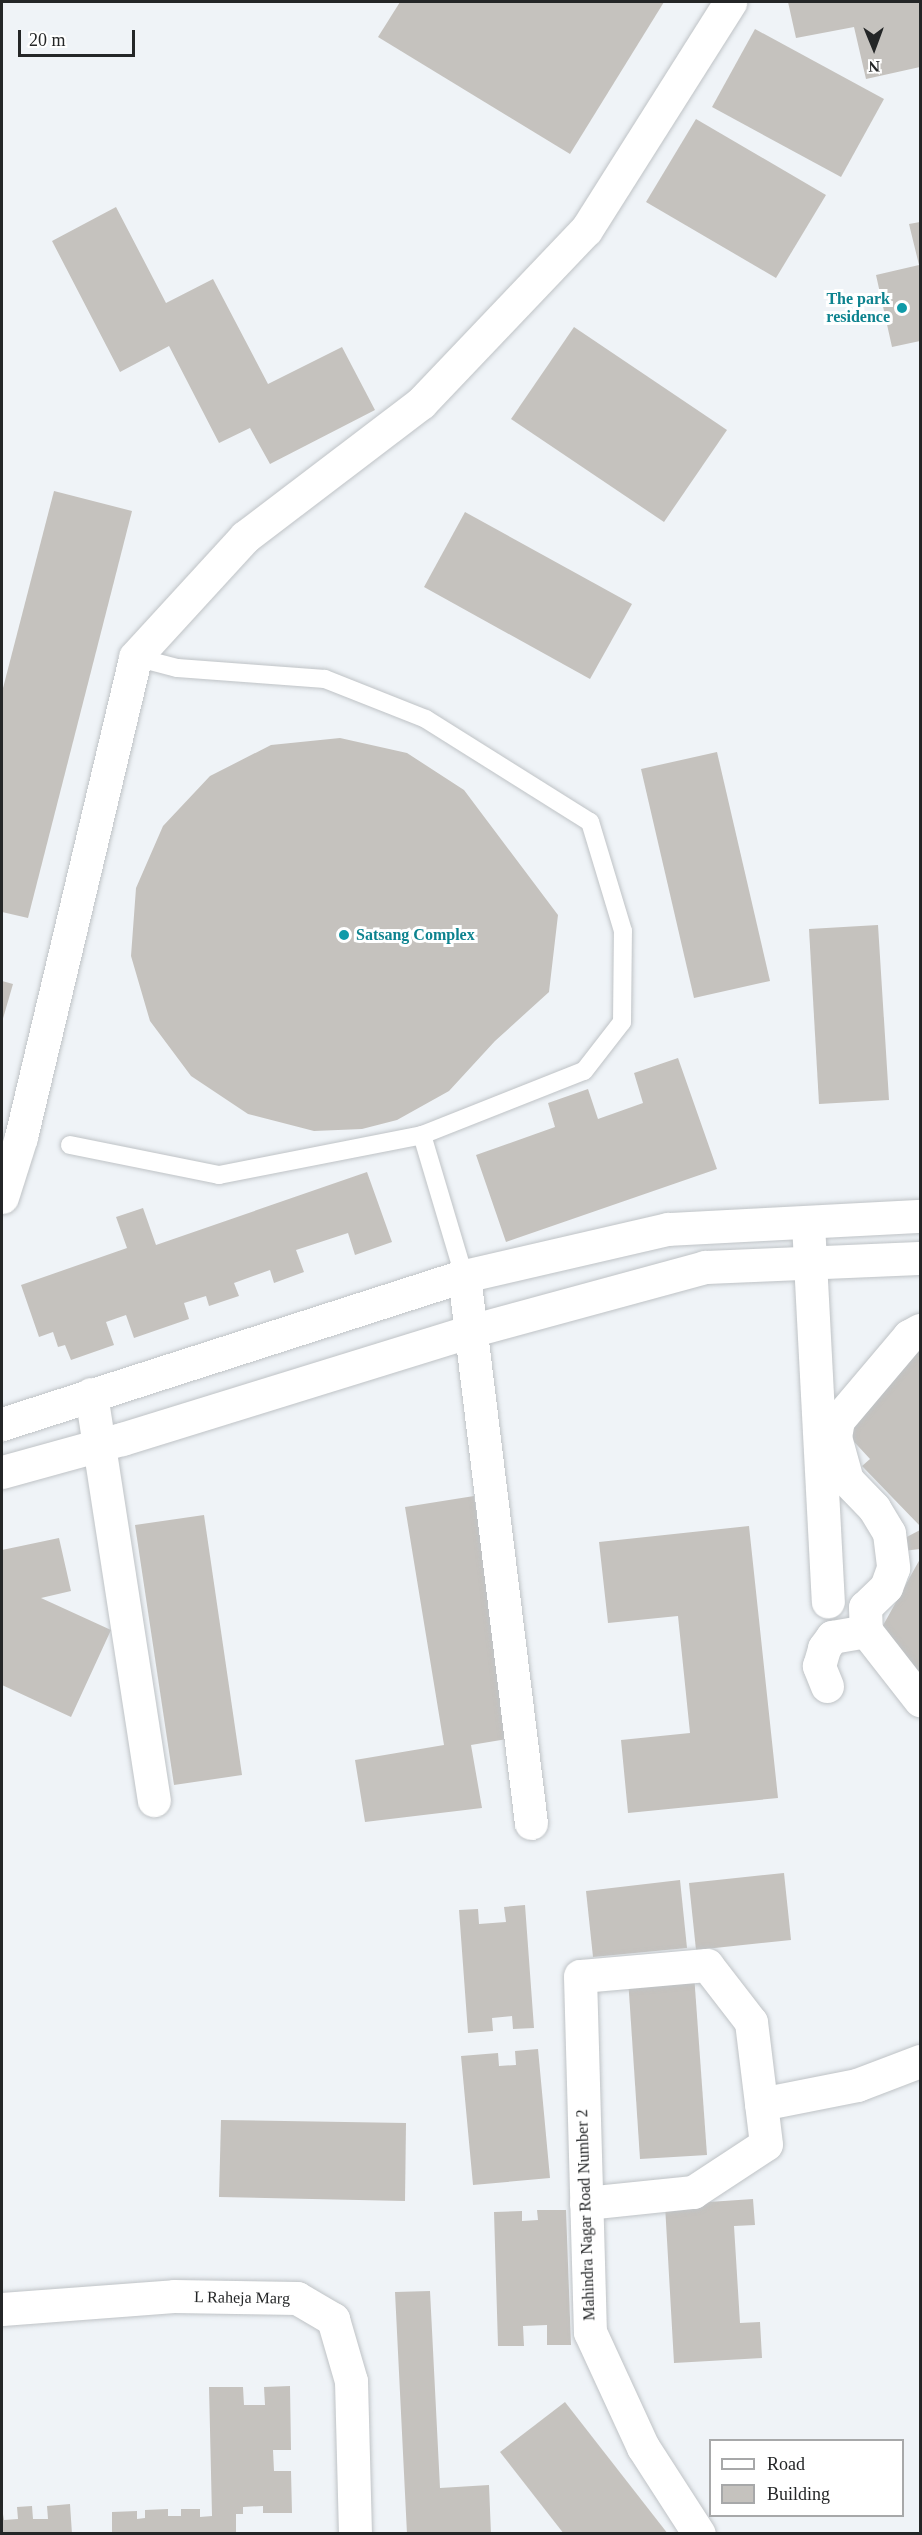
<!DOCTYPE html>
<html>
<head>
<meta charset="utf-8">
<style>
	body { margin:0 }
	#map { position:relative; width:922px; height:2535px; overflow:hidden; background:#eff3f7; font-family:Georgia,serif }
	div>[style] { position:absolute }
	.building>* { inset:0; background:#c5c2be }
	.roads { filter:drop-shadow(0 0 2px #bfc3c6) drop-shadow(0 0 2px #bfc3c6) }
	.lane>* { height:18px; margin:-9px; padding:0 9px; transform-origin:9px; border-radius:9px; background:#fff }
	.street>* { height:33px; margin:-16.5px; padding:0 16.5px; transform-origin:16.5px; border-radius:16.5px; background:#fff }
	.secondary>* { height:33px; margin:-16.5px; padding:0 16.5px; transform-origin:16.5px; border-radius:16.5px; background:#fff }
	.dots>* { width:16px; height:16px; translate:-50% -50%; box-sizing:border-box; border:3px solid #fff; border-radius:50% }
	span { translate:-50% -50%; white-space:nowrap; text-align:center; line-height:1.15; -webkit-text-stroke:6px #fff; paint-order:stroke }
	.culture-label { font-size:16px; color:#0d838f; font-weight:700 }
	.right { translate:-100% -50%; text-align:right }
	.left { translate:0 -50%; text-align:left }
	.street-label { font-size:16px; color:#242627 }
	.frame { position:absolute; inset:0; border:3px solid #242627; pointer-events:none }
	.legend { position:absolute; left:709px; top:2439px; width:195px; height:78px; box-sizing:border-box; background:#fff; border:2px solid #a7a8a9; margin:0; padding:8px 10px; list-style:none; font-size:18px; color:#242627 }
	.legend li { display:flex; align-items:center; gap:12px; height:30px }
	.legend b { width:30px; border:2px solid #a7a8a9 }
	.north { position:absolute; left:844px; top:18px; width:60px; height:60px; -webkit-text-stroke:4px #fff; paint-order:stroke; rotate:179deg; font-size:16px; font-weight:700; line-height:24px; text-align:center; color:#242627 }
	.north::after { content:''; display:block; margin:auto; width:21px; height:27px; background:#242627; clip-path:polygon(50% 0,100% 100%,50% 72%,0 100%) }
	.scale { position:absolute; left:18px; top:30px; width:117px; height:27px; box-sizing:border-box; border:3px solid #242627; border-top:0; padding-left:8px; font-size:18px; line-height:21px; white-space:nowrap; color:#242627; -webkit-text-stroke:4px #fff; paint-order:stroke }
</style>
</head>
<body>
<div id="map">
	<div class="building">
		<div style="clip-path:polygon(400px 2px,664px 2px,570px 154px,378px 37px)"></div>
		<div style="clip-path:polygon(788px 2px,920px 2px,920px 67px,866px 79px,854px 27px,796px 38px)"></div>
		<div style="clip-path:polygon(755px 29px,884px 99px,841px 177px,712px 107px)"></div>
		<div style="clip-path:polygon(696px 119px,826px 195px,776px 278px,646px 202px)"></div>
		<div style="clip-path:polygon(116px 207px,166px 303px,213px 279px,268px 384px,342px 347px,375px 410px,270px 464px,250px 428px,219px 443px,169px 346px,120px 372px,52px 241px)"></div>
		<div style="clip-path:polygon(920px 222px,920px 341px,892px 347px,876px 275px,919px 265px,909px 224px)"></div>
		<div style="clip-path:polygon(574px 327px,727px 430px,664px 522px,511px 419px)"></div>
		<div style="clip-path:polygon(54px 491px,132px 511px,28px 918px,2px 912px,2px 692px)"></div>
		<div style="clip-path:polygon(465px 512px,632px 604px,590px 679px,424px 587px)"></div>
		<div style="clip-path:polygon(340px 738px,407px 753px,464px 790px,558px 915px,549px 992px,495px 1041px,449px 1091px,397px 1120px,362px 1129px,314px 1131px,248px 1114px,191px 1076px,150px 1021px,131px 956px,136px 888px,163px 826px,210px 776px,271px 745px)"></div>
		<div style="clip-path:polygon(717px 752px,770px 981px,694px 998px,641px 769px)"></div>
		<div style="clip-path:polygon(878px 925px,889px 1100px,819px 1104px,809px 929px)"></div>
		<div style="clip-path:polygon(2px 981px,13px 984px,2px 1022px)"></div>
		<div style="clip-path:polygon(678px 1058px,717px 1169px,506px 1242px,476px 1155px,555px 1127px,548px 1103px,588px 1089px,598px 1119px,643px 1103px,634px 1073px)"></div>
		<div style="clip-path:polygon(367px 1172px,392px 1242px,355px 1255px,348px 1233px,296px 1250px,304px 1272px,274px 1283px,270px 1270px,234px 1283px,239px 1296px,209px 1306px,206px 1296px,184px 1303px,189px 1319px,134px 1338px,126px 1315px,106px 1322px,114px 1345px,71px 1360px,65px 1345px,58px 1347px,53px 1332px,39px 1337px,21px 1285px,127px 1248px,116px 1217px,143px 1208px,156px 1245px)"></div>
		<div style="clip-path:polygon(920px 1346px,920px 1526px,862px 1466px,870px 1459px,845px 1432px,869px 1410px,862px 1403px)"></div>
		<div style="clip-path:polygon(474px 1496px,513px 1738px,471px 1745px,482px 1808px,365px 1822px,355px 1760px,444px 1745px,405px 1507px)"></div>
		<div style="clip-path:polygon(204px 1515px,242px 1775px,174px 1785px,135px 1525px)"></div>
		<div style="clip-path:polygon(749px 1526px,778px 1798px,628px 1813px,621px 1740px,690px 1733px,678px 1616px,608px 1623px,599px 1542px)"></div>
		<div style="clip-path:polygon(920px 1530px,920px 1549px,903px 1551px,903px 1539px)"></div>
		<div style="clip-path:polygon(59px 1538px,71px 1591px,41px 1598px,111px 1630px,71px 1717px,2px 1685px,2px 1550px)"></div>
		<div style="clip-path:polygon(920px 1559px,920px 1678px,893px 1653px,899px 1646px,881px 1629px)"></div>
		<div style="clip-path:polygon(784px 1873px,791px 1940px,696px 1950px,689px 1883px)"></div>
		<div style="clip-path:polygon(680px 1880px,687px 1948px,593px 1957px,586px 1891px)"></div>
		<div style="clip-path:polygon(525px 1905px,534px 2028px,513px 2029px,512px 2016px,492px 2018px,493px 2031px,468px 2033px,459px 1910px,478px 1909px,479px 1924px,506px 1922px,504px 1907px)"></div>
		<div style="clip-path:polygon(694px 1974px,707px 2155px,640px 2159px,628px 1978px)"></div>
		<div style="clip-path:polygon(538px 2049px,550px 2178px,473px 2185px,461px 2056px,498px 2053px,499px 2066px,516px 2065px,515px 2051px)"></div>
		<div style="clip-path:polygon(221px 2120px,406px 2123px,405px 2201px,219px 2197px)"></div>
		<div style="clip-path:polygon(753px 2199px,755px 2225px,734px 2226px,740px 2323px,760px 2322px,762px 2358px,674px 2363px,665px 2205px)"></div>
		<div style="clip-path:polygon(537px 2210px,566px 2210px,571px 2345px,547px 2345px,547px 2325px,523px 2326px,524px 2346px,498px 2346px,494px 2212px,522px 2211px,522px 2221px,538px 2220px)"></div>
		<div style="clip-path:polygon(430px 2291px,440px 2488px,489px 2485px,491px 2534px,407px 2534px,395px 2292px)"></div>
		<div style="clip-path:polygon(290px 2386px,291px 2450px,273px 2450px,274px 2471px,291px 2471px,292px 2513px,263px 2513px,263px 2506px,243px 2507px,243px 2514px,236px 2514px,236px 2534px,112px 2534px,112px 2512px,137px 2511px,137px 2519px,145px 2518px,145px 2510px,168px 2509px,168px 2516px,181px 2516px,181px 2509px,200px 2509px,200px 2517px,212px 2516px,209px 2387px,243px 2387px,244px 2405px,265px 2405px,264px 2387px)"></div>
		<div style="clip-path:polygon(565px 2402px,668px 2534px,564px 2534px,500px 2452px)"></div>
		<div style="clip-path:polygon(70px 2504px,72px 2534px,2px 2534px,2px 2508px,4px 2520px,18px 2519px,17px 2507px,32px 2506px,33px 2519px,48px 2519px,47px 2506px)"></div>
	</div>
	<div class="roads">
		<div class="lane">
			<div style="left:422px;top:1135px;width:147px;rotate:73.4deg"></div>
			<div style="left:70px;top:1145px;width:152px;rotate:11.4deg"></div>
			<div style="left:219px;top:1175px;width:207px;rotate:-11.1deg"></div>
			<div style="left:422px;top:1135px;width:174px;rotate:-21.6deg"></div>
			<div style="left:584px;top:1071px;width:62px;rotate:-52.2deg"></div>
			<div style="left:622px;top:1022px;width:91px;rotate:-89.4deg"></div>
			<div style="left:623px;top:931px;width:114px;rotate:-106.8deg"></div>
			<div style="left:590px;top:822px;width:194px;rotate:-147.9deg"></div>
			<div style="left:426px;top:719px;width:109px;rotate:-158.4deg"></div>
			<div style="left:325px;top:679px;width:148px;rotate:-175.7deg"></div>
			<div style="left:177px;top:668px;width:43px;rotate:-165.3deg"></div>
		</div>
		<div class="street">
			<div style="left:2px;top:1197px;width:63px;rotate:-72.4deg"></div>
			<div style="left:21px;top:1137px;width:493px;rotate:-76.6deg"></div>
			<div style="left:135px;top:657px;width:163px;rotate:-47.5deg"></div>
			<div style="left:245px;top:537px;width:221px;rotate:-37.3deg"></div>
			<div style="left:421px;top:403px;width:239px;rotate:-46.4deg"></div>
			<div style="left:586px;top:230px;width:270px;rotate:-57.7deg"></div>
			<div style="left:808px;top:1223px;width:379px;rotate:87deg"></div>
			<div style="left:464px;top:1276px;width:551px;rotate:83.02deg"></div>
			<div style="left:920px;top:1330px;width:13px;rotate:151deg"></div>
			<div style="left:909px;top:1336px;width:110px;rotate:130.2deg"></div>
			<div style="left:838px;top:1420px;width:17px;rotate:100deg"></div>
			<div style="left:835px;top:1437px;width:45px;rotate:74.4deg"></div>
			<div style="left:847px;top:1480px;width:39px;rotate:46deg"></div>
			<div style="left:874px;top:1508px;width:29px;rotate:59deg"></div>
			<div style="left:889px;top:1533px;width:35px;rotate:83deg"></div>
			<div style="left:893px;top:1568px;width:20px;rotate:110deg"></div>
			<div style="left:886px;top:1587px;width:29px;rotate:136deg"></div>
			<div style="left:865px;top:1607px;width:24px;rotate:88deg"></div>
			<div style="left:866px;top:1631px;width:88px;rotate:52deg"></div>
			<div style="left:91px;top:1394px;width:411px;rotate:81.2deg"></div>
			<div style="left:827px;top:1686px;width:22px;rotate:-112deg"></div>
			<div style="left:819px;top:1666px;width:19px;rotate:-74deg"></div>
			<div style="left:824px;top:1648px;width:14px;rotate:-54deg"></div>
			<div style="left:832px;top:1637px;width:35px;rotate:-10deg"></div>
			<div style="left:761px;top:2104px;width:98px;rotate:-11.2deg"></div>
			<div style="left:857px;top:2085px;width:67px;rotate:-20.9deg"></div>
			<div style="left:586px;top:2203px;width:108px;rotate:-5.9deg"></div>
			<div style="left:693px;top:2192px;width:87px;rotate:-33.3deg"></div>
			<div style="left:766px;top:2144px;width:123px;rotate:-97deg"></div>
			<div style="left:751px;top:2022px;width:72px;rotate:-127.7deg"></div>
			<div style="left:707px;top:1965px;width:127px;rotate:175deg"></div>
			<div style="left:580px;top:1976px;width:356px;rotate:88.4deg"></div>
			<div style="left:590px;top:2332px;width:127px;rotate:65.3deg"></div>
			<div style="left:643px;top:2447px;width:103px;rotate:57.2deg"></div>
		</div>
		<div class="secondary">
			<div style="left:2px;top:1424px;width:485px;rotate:-17.8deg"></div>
			<div style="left:464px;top:1276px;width:209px;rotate:-13deg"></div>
			<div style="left:668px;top:1229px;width:252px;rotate:-3deg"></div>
			<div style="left:2px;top:1472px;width:124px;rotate:-15.4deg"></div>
			<div style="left:122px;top:1439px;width:364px;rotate:-17.2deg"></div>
			<div style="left:470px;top:1331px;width:244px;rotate:-15.2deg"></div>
			<div style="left:705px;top:1267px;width:215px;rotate:-2.4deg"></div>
			<div style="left:2px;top:2309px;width:172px;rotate:-4.3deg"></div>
			<div style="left:174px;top:2296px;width:123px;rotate:0.9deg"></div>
			<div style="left:297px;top:2298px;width:42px;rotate:30.3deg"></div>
			<div style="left:333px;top:2319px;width:65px;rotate:73.8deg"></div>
			<div style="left:351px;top:2381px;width:153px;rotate:88.5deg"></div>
		</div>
	</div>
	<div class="dots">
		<div style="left:902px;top:308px;background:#0f9aa8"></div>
		<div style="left:344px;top:935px;background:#0f9aa8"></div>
	</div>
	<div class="culture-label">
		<span class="right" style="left:890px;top:308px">The park<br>residence</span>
		<span class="left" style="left:356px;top:935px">Satsang Complex</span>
	</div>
	<div class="street-label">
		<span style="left:586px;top:2215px;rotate:-92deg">Mahindra Nagar Road Number 2</span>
		<span style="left:242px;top:2298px;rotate:1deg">L Raheja Marg</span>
	</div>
	<div class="frame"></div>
	<ul class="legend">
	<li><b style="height:8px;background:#fff"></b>Road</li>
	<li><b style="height:16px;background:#c5c2be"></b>Building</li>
	</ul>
	<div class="north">N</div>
	<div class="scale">20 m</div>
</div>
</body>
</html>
